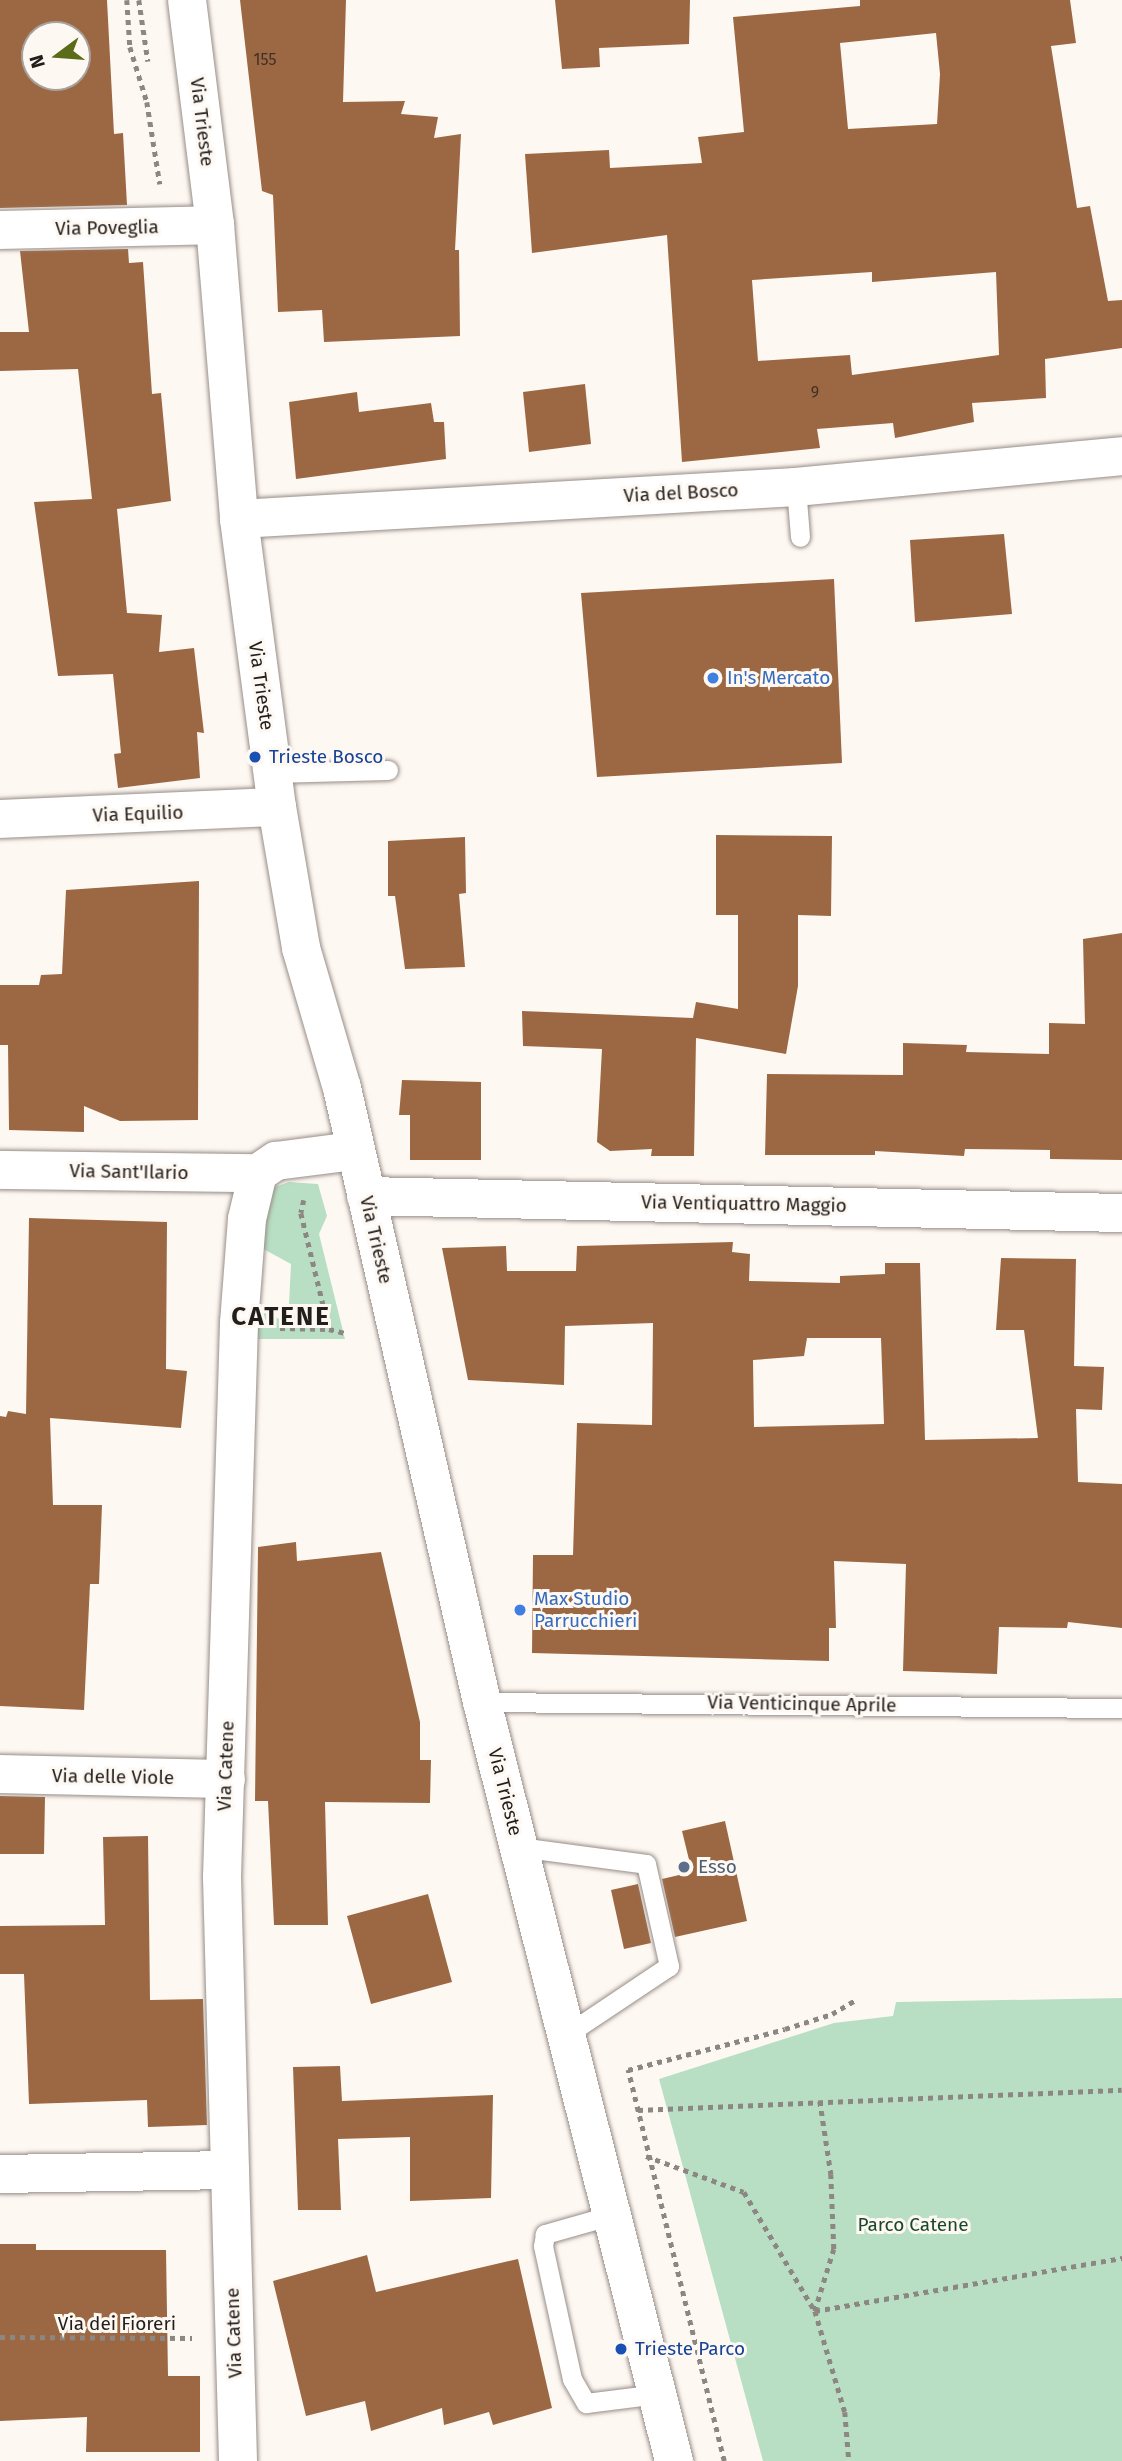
<!DOCTYPE html>
<html>
<head>
<meta charset="utf-8">
<style>
	body { margin:0 }
	#map { position:relative; width:1122px; height:2461px; overflow:hidden; background:#fef8f3; font-family:"Fira Sans",sans-serif }
	div>[style] { position:absolute }
	.green>* { inset:0; background:#b8dfc4 }
	.building>* { inset:0; background:#9c6843 }
	.path>* { height:4.5px; margin-top:-2.25px; transform-origin:0; background:repeating-linear-gradient(90deg,#8c8783 0 5px,transparent 0 10px) }
	.roads { filter:drop-shadow(0 0 2px #988d87) drop-shadow(0 0 2px #988d87) }
	.lane>* { height:19px; margin:-9.5px; padding:0 9.5px; transform-origin:9.5px; border-radius:9.5px; background:#fff }
	.street>* { height:38px; margin:-19px; padding:0 19px; transform-origin:19px; border-radius:19px; background:#fff }
	.secondary>* { height:38px; margin:-19px; padding:0 19px; transform-origin:19px; border-radius:19px; background:#fff }
	.dots>* { width:19px; height:19px; translate:-50% -50%; box-sizing:border-box; border:4px solid #fef8f3; border-radius:50% }
	span { translate:-50% -50%; white-space:nowrap; text-align:center; line-height:1.15; -webkit-text-stroke:6px #fef8f3; paint-order:stroke }
	.number-label { font-size:16px; color:#403026 }
	.number-label span { -webkit-text-stroke-width:0 }
	.street-label { font-size:19px; color:#221e1c }
	.shop-label { font-size:19px; color:#366cbe }
	.left { translate:0 -50%; text-align:left }
	.transit-label { font-size:19px; color:#164399 }
	.service-label { font-size:19px; color:#4e5e75 }
	.park-label { font-size:19px; color:#19472c }
	.district-label { font-size:26px; color:#221e1c; font-weight:700; letter-spacing:2px }
	.north { position:absolute; left:21px; top:21px; width:70px; height:70px; box-sizing:border-box; background:#fef8f3; border:2px solid #a6a19d; border-radius:50%; rotate:254deg; font-size:19px; font-weight:700; line-height:28px; text-align:center; color:#221e1c }
	.north::after { content:''; display:block; margin:auto; width:24px; height:32px; background:#5a6c19; clip-path:polygon(50% 0,100% 100%,50% 72%,0 100%) }
</style>
</head>
<body>
<div id="map">
	<div class="green">
		<div style="clip-path:polygon(289px 1182px,318px 1184px,327px 1216px,319px 1234px,345px 1339px,253px 1339px,254px 1305px,288px 1324px,291px 1264px,256px 1245px,267px 1190px)"></div>
		<div style="clip-path:polygon(1122px 1998px,1122px 2461px,763px 2461px,659px 2079px,834px 2023px,893px 2016px,896px 2002px)"></div>
	</div>
	<div class="building">
		<div style="clip-path:polygon(evenodd,0 0,107px 0,114px 134px,123px 133px,127px 205px,0 208px,0 0,35px 35px,77px 35px,77px 77px,35px 77px,35px 35px)"></div>
		<div style="clip-path:polygon(240px 0,346px 0,343px 102px,405px 101px,401px 114px,438px 117px,434px 138px,461px 134px,455px 250px,459px 250px,460px 336px,324px 342px,322px 310px,278px 312px,273px 195px,262px 191px)"></div>
		<div style="clip-path:polygon(555px 0,690px 0,689px 44px,599px 48px,600px 67px,562px 69px)"></div>
		<div style="clip-path:polygon(evenodd,860px 0,1070px 0,1076px 43px,1051px 46px,1077px 208px,1090px 206px,1108px 301px,1122px 300px,1122px 348px,1045px 359px,1046px 398px,972px 403px,974px 422px,895px 438px,893px 423px,817px 429px,820px 448px,682px 462px,667px 235px,532px 253px,525px 154px,609px 150px,610px 168px,702px 163px,698px 137px,744px 132px,733px 17px,860px 6px,860px 0,936px 33px,940px 74px,937px 124px,848px 129px,840px 43px,936px 33px,860px 0,872px 272px,872px 282px,996px 272px,999px 355px,852px 375px,850px 355px,758px 361px,752px 280px,872px 272px)"></div>
		<div style="clip-path:polygon(128px 249px,129px 263px,143px 262px,152px 394px,161px 393px,171px 501px,117px 509px,127px 613px,162px 615px,159px 652px,194px 648px,204px 733px,197px 732px,200px 778px,118px 788px,114px 754px,121px 753px,113px 674px,58px 676px,34px 502px,92px 499px,78px 369px,0 371px,0 332px,29px 332px,20px 251px)"></div>
		<div style="clip-path:polygon(585px 384px,591px 444px,529px 452px,523px 392px)"></div>
		<div style="clip-path:polygon(357px 392px,359px 412px,431px 403px,434px 422px,444px 422px,446px 459px,296px 479px,289px 402px)"></div>
		<div style="clip-path:polygon(1004px 534px,1012px 614px,915px 622px,910px 540px)"></div>
		<div style="clip-path:polygon(834px 579px,842px 763px,597px 777px,581px 593px)"></div>
		<div style="clip-path:polygon(716px 835px,832px 836px,831px 916px,798px 915px,798px 986px,786px 1054px,696px 1038px,694px 1156px,651px 1156px,652px 1149px,610px 1151px,597px 1142px,602px 1049px,523px 1046px,522px 1011px,693px 1018px,696px 1002px,738px 1009px,738px 915px,716px 915px)"></div>
		<div style="clip-path:polygon(465px 837px,466px 893px,459px 894px,465px 967px,405px 969px,395px 896px,388px 896px,388px 841px)"></div>
		<div style="clip-path:polygon(199px 881px,198px 1120px,120px 1121px,84px 1106px,84px 1132px,9px 1130px,8px 1045px,0 1045px,0 985px,39px 985px,41px 975px,62px 974px,66px 890px)"></div>
		<div style="clip-path:polygon(1122px 933px,1122px 1160px,1050px 1159px,1050px 1150px,965px 1149px,964px 1156px,875px 1151px,875px 1155px,765px 1155px,767px 1074px,903px 1075px,903px 1043px,967px 1045px,966px 1052px,1049px 1054px,1049px 1023px,1085px 1024px,1083px 939px)"></div>
		<div style="clip-path:polygon(402px 1080px,481px 1082px,481px 1160px,410px 1160px,410px 1115px,399px 1115px)"></div>
		<div style="clip-path:polygon(29px 1218px,167px 1222px,166px 1369px,187px 1371px,181px 1428px,50px 1418px,53px 1505px,102px 1505px,99px 1584px,90px 1584px,84px 1710px,0 1706px,0 1416px,6px 1417px,8px 1411px,26px 1414px)"></div>
		<div style="clip-path:polygon(evenodd,733px 1242px,732px 1252px,750px 1254px,749px 1281px,840px 1283px,840px 1276px,885px 1274px,885px 1263px,920px 1263px,925px 1440px,1038px 1438px,1024px 1330px,996px 1330px,1001px 1258px,1076px 1259px,1074px 1366px,1104px 1367px,1102px 1410px,1076px 1409px,1078px 1482px,1122px 1484px,1122px 1628px,1068px 1622px,1067px 1628px,999px 1627px,997px 1674px,903px 1671px,906px 1564px,834px 1561px,836px 1628px,829px 1628px,829px 1661px,532px 1653px,533px 1555px,573px 1555px,577px 1423px,652px 1425px,653px 1323px,565px 1326px,564px 1385px,468px 1380px,442px 1248px,506px 1246px,507px 1271px,576px 1271px,577px 1246px,733px 1242px,807px 1338px,881px 1338px,884px 1424px,754px 1427px,753px 1360px,804px 1356px,807px 1338px)"></div>
		<div style="clip-path:polygon(296px 1542px,297px 1561px,381px 1552px,420px 1722px,420px 1760px,431px 1760px,430px 1803px,325px 1802px,328px 1925px,274px 1925px,268px 1801px,255px 1801px,258px 1547px)"></div>
		<div style="clip-path:polygon(0 1796px,45px 1797px,44px 1854px,0 1854px)"></div>
		<div style="clip-path:polygon(725px 1821px,747px 1921px,675px 1937px,662px 1879px,692px 1872px,682px 1831px)"></div>
		<div style="clip-path:polygon(148px 1836px,150px 2000px,203px 1999px,207px 2125px,148px 2127px,147px 2100px,29px 2104px,24px 1974px,0 1974px,0 1926px,105px 1925px,103px 1837px)"></div>
		<div style="clip-path:polygon(638px 1884px,651px 1943px,624px 1949px,611px 1890px)"></div>
		<div style="clip-path:polygon(428px 1894px,452px 1982px,371px 2004px,347px 1916px)"></div>
		<div style="clip-path:polygon(340px 2066px,342px 2101px,493px 2095px,491px 2198px,410px 2201px,410px 2137px,338px 2139px,341px 2210px,298px 2210px,293px 2067px)"></div>
		<div style="clip-path:polygon(0 2244px,36px 2244px,36px 2250px,166px 2250px,168px 2376px,200px 2376px,200px 2452px,86px 2452px,87px 2417px,0 2421px)"></div>
		<div style="clip-path:polygon(367px 2255px,376px 2292px,518px 2259px,552px 2408px,493px 2425px,489px 2412px,444px 2425px,442px 2408px,371px 2431px,365px 2401px,306px 2416px,273px 2281px)"></div>
	</div>
	<div class="path">
		<div style="left:127px;top:0;width:47px;rotate:86.3deg"></div>
		<div style="left:130px;top:47px;width:58px;rotate:72.8deg"></div>
		<div style="left:147px;top:102px;width:83px;rotate:81deg"></div>
		<div style="left:139px;top:0;width:62px;rotate:81.6deg"></div>
		<div style="left:304px;top:1200px;width:13px;rotate:103deg"></div>
		<div style="left:301px;top:1213px;width:119px;rotate:76.4deg"></div>
		<div style="left:329px;top:1329px;width:16px;rotate:14deg"></div>
		<div style="left:280px;top:1328px;width:49px;rotate:1.2deg"></div>
		<div style="left:820px;top:2101px;width:74px;rotate:81.4deg"></div>
		<div style="left:831px;top:2174px;width:75px;rotate:87.7deg"></div>
		<div style="left:834px;top:2249px;width:65px;rotate:107deg"></div>
		<div style="left:815px;top:2311px;width:312px;rotate:-9.8deg"></div>
		<div style="left:638px;top:2110px;width:484px;rotate:-2.4deg"></div>
		<div style="left:646px;top:2156px;width:104px;rotate:20.2deg"></div>
		<div style="left:744px;top:2192px;width:139px;rotate:59.2deg"></div>
		<div style="left:815px;top:2311px;width:105px;rotate:73.5deg"></div>
		<div style="left:845px;top:2412px;width:49px;rotate:85.3deg"></div>
		<div style="left:0;top:2337px;width:192px;rotate:0.3deg"></div>
		<div style="left:724px;top:2461px;width:403px;rotate:-103.8deg"></div>
		<div style="left:628px;top:2070px;width:162px;rotate:-14.6deg"></div>
		<div style="left:785px;top:2029px;width:49px;rotate:-17.7deg"></div>
		<div style="left:832px;top:2014px;width:29px;rotate:-31deg"></div>
	</div>
	<div class="roads">
		<div class="lane">
			<div style="left:796px;top:487px;width:50px;rotate:85.4deg"></div>
			<div style="left:272px;top:773px;width:116px;rotate:-1.5deg"></div>
			<div style="left:482px;top:1702px;width:640px;rotate:0.54deg"></div>
			<div style="left:519px;top:1847px;width:128px;rotate:7.6deg"></div>
			<div style="left:646px;top:1864px;width:105px;rotate:77.3deg"></div>
			<div style="left:669px;top:1966px;width:124px;rotate:146.2deg"></div>
			<div style="left:612px;top:2215px;width:70px;rotate:164.2deg"></div>
			<div style="left:545px;top:2234px;width:12px;rotate:99deg"></div>
			<div style="left:543px;top:2246px;width:136px;rotate:77.7deg"></div>
			<div style="left:572px;top:2379px;width:28px;rotate:60deg"></div>
			<div style="left:586px;top:2403px;width:72px;rotate:-7.2deg"></div>
		</div>
		<div class="street">
			<div style="left:0;top:230px;width:215px;rotate:-1.3deg"></div>
			<div style="left:239px;top:519px;width:558px;rotate:-3.29deg"></div>
			<div style="left:796px;top:487px;width:327px;rotate:-5.4deg"></div>
			<div style="left:0;top:819px;width:277px;rotate:-2.5deg"></div>
			<div style="left:0;top:1170px;width:258px;rotate:0.7deg"></div>
			<div style="left:366px;top:1196px;width:756px;rotate:1.29deg"></div>
			<div style="left:0;top:1774px;width:226px;rotate:1.3deg"></div>
			<div style="left:0;top:2174px;width:230px;rotate:-1deg"></div>
			<div style="left:238px;top:2461px;width:584px;rotate:-91.57deg"></div>
			<div style="left:222px;top:1877px;width:554px;rotate:-88.24deg"></div>
			<div style="left:239px;top:1323px;width:104px;rotate:-85.6deg"></div>
			<div style="left:247px;top:1219px;width:47px;rotate:-76.6deg"></div>
			<div style="left:258px;top:1173px;width:22px;rotate:-34deg"></div>
			<div style="left:276px;top:1161px;width:79px;rotate:-7.3deg"></div>
		</div>
		<div class="secondary">
			<div style="left:187px;top:0;width:227px;rotate:82.9deg"></div>
			<div style="left:215px;top:225px;width:295px;rotate:85.3deg"></div>
			<div style="left:239px;top:519px;width:290px;rotate:82.5deg"></div>
			<div style="left:277px;top:807px;width:143px;rotate:80.3deg"></div>
			<div style="left:301px;top:948px;width:146px;rotate:73.7deg"></div>
			<div style="left:342px;top:1088px;width:630px;rotate:77.16deg"></div>
			<div style="left:482px;top:1702px;width:783px;rotate:75.8deg"></div>
		</div>
	</div>
	<div class="dots">
		<div style="left:713px;top:678px;background:#3f7fe0"></div>
		<div style="left:255px;top:757px;background:#1a4fb4"></div>
		<div style="left:520px;top:1610px;background:#3f7fe0"></div>
		<div style="left:684px;top:1867px;background:#5c6f8a"></div>
		<div style="left:621px;top:2349px;background:#1a4fb4"></div>
	</div>
	<div class="number-label">
		<span style="left:265px;top:60px">155</span>
		<span style="left:815px;top:393px">9</span>
	</div>
	<div class="street-label">
		<span style="left:202px;top:122px;rotate:83deg">Via Trieste</span>
		<span style="left:107px;top:228px;rotate:-1deg">Via Poveglia</span>
		<span style="left:681px;top:493px;rotate:-3deg">Via del Bosco</span>
		<span style="left:261px;top:686px;rotate:82deg">Via Trieste</span>
		<span style="left:138px;top:814px;rotate:-2deg">Via Equilio</span>
		<span style="left:129px;top:1172px;rotate:1deg">Via Sant'Ilario</span>
		<span style="left:744px;top:1204px;rotate:1deg">Via Ventiquattro Maggio</span>
		<span style="left:376px;top:1240px;rotate:77deg">Via Trieste</span>
		<span style="left:802px;top:1704px;rotate:1deg">Via Venticinque Aprile</span>
		<span style="left:226px;top:1766px;rotate:-88deg">Via Catene</span>
		<span style="left:113px;top:1777px;rotate:1deg">Via delle Viole</span>
		<span style="left:505px;top:1792px;rotate:76deg">Via Trieste</span>
		<span style="left:117px;top:2324px">Via dei Fioreri</span>
		<span style="left:234px;top:2333px;rotate:-92deg">Via Catene</span>
	</div>
	<div class="shop-label">
		<span class="left" style="left:727px;top:678px">In's Mercato</span>
		<span class="left" style="left:534px;top:1610px">Max Studio<br>Parrucchieri</span>
	</div>
	<div class="transit-label">
		<span class="left" style="left:269px;top:757px">Trieste Bosco</span>
		<span class="left" style="left:635px;top:2349px">Trieste Parco</span>
	</div>
	<div class="service-label">
		<span class="left" style="left:698px;top:1867px">Esso</span>
	</div>
	<div class="park-label">
		<span style="left:913px;top:2225px">Parco Catene</span>
	</div>
	<div class="district-label">
		<span style="left:281px;top:1317px">CATENE</span>
	</div>
	<div class="north">N</div>
</div>
</body>
</html>
